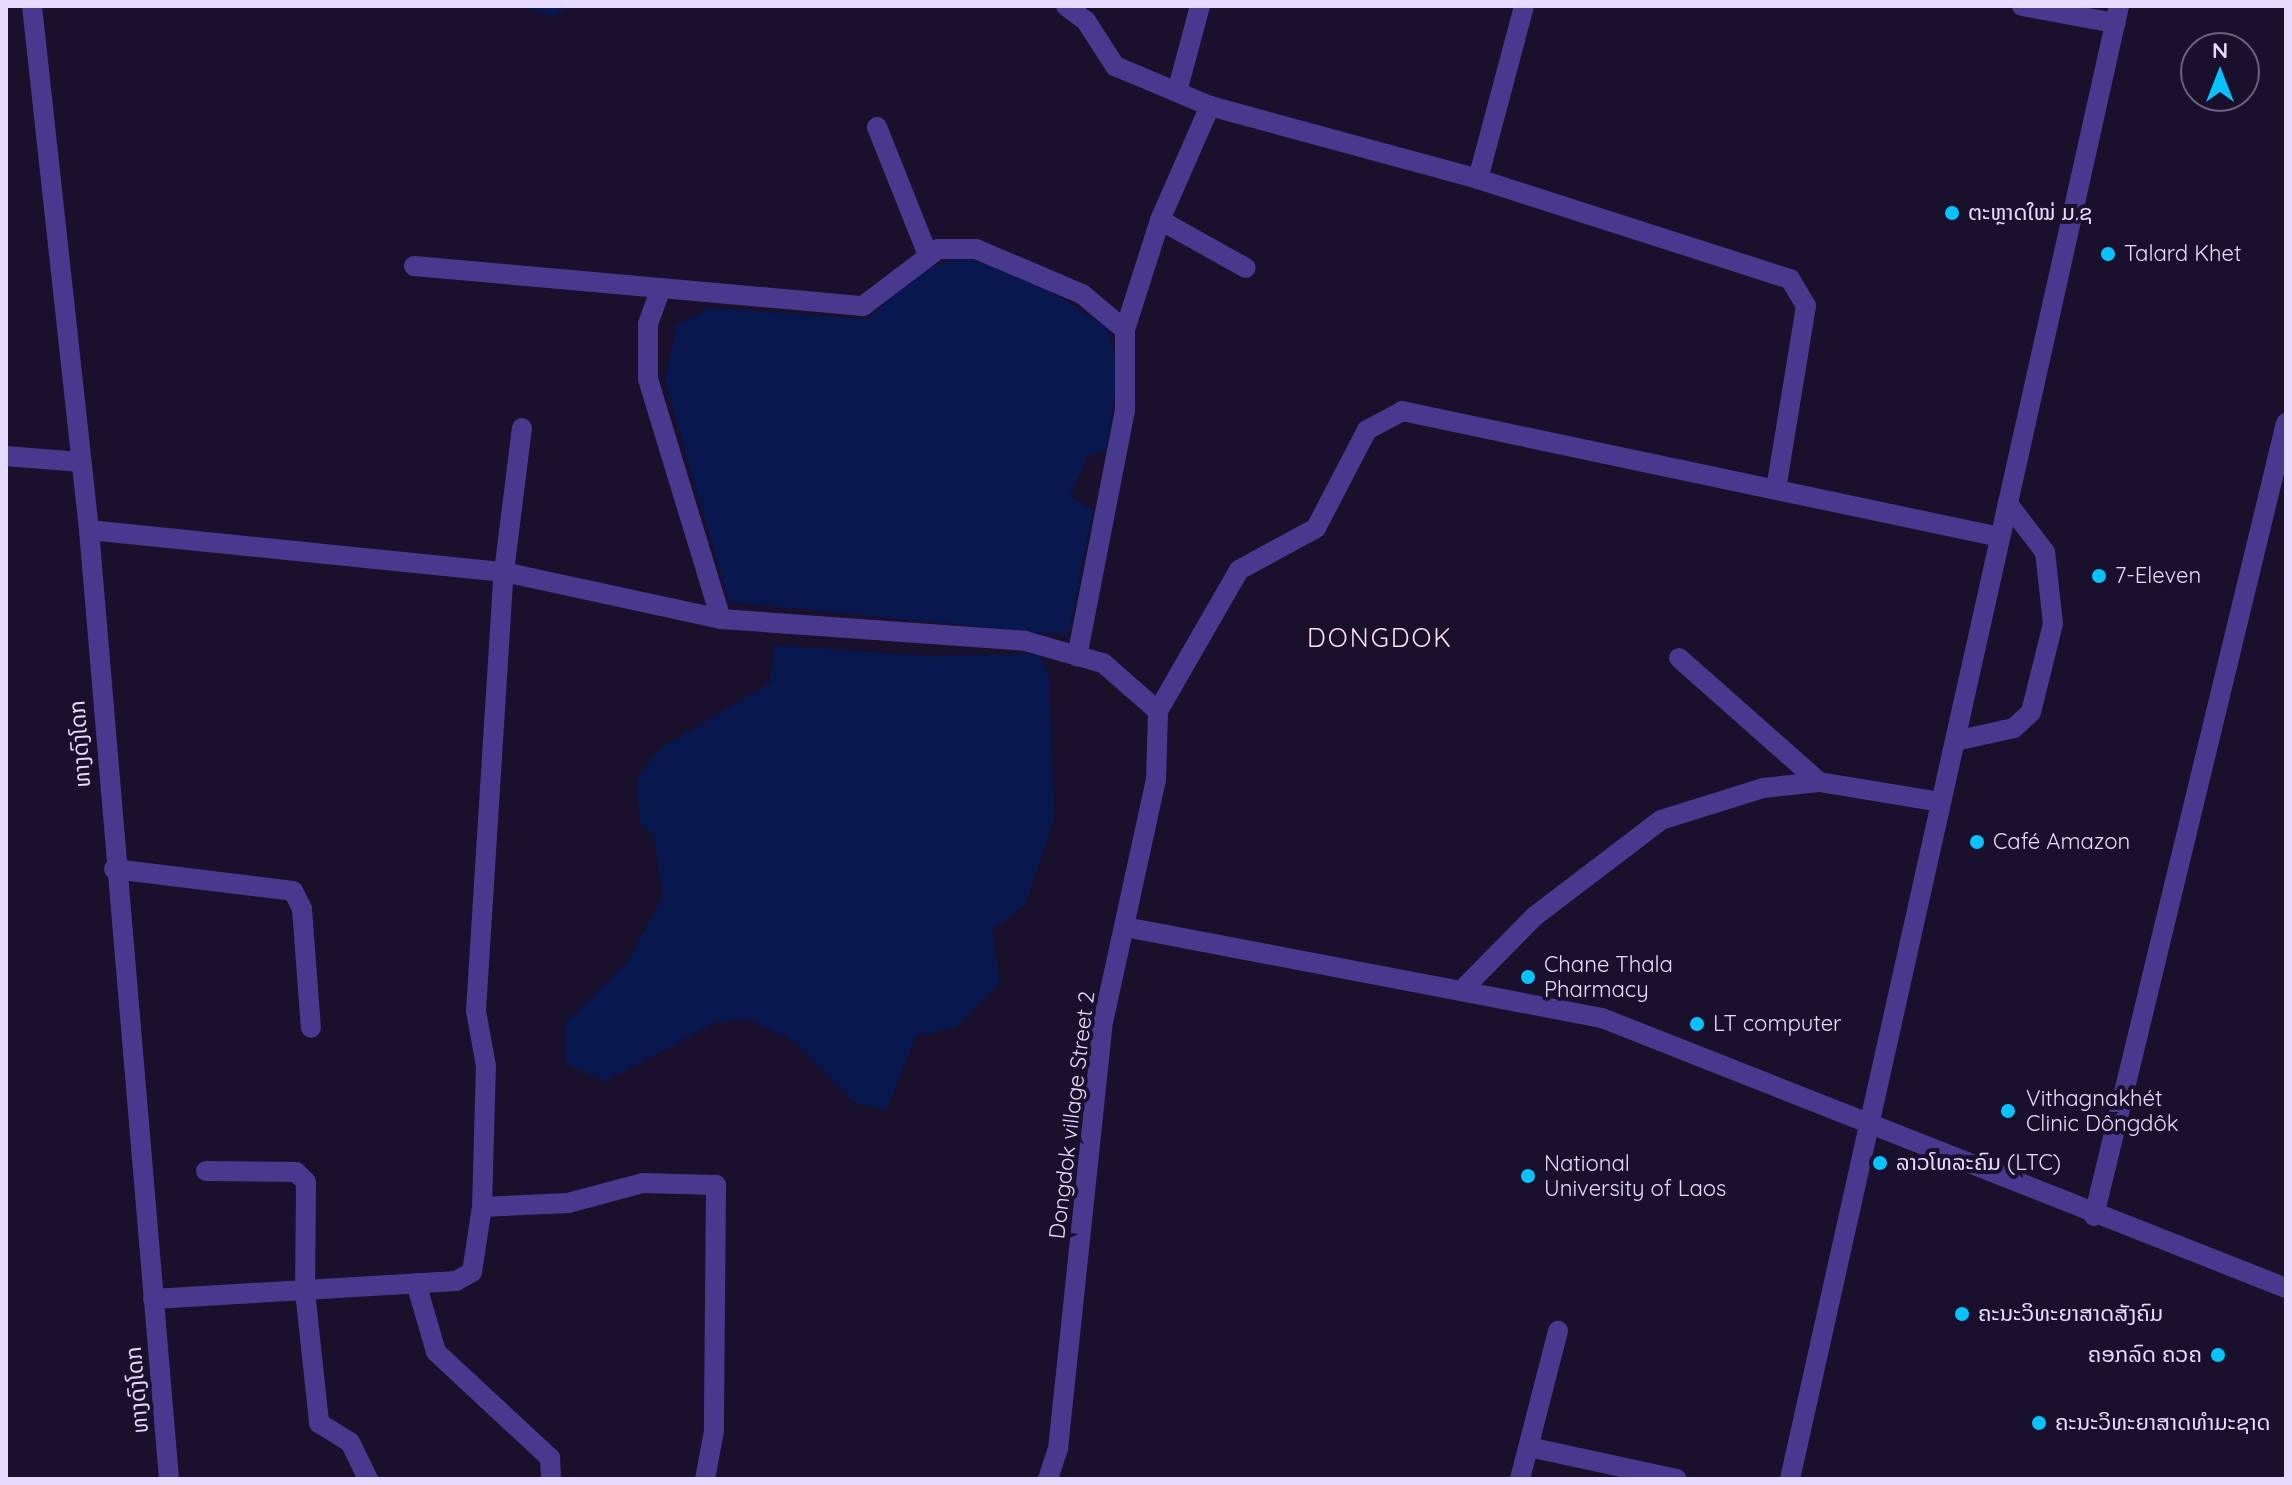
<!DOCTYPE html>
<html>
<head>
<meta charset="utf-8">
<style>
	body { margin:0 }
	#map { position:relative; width:2292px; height:1485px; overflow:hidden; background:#19102c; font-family:Quicksand,"Noto Sans Lao",sans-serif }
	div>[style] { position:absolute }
	.water>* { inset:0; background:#08174d }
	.minor>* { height:20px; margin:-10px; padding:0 10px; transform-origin:10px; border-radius:10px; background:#48388e }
	.dots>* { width:22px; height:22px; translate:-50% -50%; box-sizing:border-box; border:4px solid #19102c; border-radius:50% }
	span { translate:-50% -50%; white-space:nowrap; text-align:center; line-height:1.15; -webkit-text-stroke:8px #19102c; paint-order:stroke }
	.poi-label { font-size:22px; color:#e4dbff }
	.left { translate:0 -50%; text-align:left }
	.right { translate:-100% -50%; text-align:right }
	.street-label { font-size:22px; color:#e4dbff }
	.quarter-label { font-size:26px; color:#fde; letter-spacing:2px }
	.frame { position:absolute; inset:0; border:8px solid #e4dbff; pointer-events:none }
	.north { position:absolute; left:2180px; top:32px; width:80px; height:80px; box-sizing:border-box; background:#19102c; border:2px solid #6a6180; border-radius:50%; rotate:0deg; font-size:22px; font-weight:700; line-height:32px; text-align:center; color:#e4dbff }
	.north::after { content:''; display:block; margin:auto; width:28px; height:36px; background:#07c2ff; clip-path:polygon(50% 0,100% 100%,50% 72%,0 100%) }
</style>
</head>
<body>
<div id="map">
	<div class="water">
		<div style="clip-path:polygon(520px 6px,569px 6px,554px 17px)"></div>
		<div style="clip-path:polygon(963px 257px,1036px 282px,1107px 327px,1118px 368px,1107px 449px,1088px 456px,1070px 496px,1093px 510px,1068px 635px,729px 602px,665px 381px,677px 324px,710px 308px,867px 319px,923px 269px)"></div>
		<div style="clip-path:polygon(774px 645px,927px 656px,1039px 654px,1049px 675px,1054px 819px,1025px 905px,992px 930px,1000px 983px,956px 1027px,916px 1036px,886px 1111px,853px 1102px,793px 1041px,746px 1019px,716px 1023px,605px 1081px,565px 1063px,565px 1023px,628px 961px,663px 896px,654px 837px,640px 823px,637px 779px,660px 748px,770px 683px)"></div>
	</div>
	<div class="minor">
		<div style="left:32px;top:6px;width:527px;rotate:83.79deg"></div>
		<div style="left:89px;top:530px;width:952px;rotate:85.18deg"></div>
		<div style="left:1066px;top:6px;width:25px;rotate:37deg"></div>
		<div style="left:1086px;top:21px;width:54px;rotate:57.2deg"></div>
		<div style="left:1115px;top:66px;width:103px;rotate:22.8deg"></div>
		<div style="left:1210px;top:106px;width:124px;rotate:113.7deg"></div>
		<div style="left:1160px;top:220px;width:115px;rotate:107.7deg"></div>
		<div style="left:1125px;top:330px;width:80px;rotate:90deg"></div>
		<div style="left:1125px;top:410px;width:251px;rotate:101deg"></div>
		<div style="left:2022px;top:6px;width:95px;rotate:10.4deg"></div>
		<div style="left:1178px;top:88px;width:85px;rotate:-75deg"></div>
		<div style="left:1210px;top:106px;width:278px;rotate:15.2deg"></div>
		<div style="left:1478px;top:179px;width:328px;rotate:17.8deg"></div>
		<div style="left:1790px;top:279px;width:31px;rotate:59deg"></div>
		<div style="left:1806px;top:306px;width:186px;rotate:99.3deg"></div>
		<div style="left:877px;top:127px;width:138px;rotate:68.3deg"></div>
		<div style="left:1478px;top:179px;width:179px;rotate:-75.1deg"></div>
		<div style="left:1160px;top:220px;width:98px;rotate:29.2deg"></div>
		<div style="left:414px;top:266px;width:451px;rotate:5.1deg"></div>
		<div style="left:863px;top:306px;width:94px;rotate:-37.2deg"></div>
		<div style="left:938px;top:249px;width:38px"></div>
		<div style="left:976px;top:249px;width:115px;rotate:23deg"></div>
		<div style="left:1082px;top:294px;width:56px;rotate:39.9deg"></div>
		<div style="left:661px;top:288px;width:38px;rotate:110deg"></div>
		<div style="left:648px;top:324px;width:55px;rotate:90deg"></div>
		<div style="left:648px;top:379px;width:251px;rotate:73.1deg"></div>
		<div style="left:6px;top:456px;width:75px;rotate:4.6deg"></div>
		<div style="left:89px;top:530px;width:417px;rotate:5.8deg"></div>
		<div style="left:504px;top:572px;width:222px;rotate:12.2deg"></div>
		<div style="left:721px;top:619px;width:305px;rotate:4.1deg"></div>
		<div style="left:1025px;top:641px;width:81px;rotate:15.8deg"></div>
		<div style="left:1103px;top:663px;width:73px;rotate:41.1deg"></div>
		<div style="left:1679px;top:658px;width:187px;rotate:41.5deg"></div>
		<div style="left:1158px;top:711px;width:163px;rotate:-60.1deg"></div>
		<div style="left:1239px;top:570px;width:88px;rotate:-28.6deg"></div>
		<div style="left:1316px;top:528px;width:110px;rotate:-62.5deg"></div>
		<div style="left:1367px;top:430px;width:40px;rotate:-28deg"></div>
		<div style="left:1402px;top:411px;width:611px;rotate:11.9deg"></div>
		<div style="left:1955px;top:741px;width:60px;rotate:-12.4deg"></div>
		<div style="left:2014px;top:728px;width:23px;rotate:-43deg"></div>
		<div style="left:2031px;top:712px;width:91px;rotate:-76deg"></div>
		<div style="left:2053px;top:624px;width:72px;rotate:-96.3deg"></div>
		<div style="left:2045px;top:552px;width:61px;rotate:-127.6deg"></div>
		<div style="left:114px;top:869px;width:180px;rotate:7deg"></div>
		<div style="left:293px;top:891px;width:20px;rotate:63deg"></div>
		<div style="left:302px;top:909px;width:119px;rotate:85.7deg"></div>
		<div style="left:1125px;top:927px;width:486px;rotate:10.8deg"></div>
		<div style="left:1602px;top:1018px;width:735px;rotate:21.54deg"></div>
		<div style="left:1461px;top:991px;width:105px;rotate:-45.4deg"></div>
		<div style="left:1535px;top:916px;width:158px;rotate:-37.3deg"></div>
		<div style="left:1661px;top:820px;width:107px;rotate:-17.4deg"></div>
		<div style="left:1763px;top:788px;width:56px;rotate:-6.1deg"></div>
		<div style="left:1819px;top:782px;width:124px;rotate:9.3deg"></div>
		<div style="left:206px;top:1171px;width:90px;rotate:0.6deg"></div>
		<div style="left:296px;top:1172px;width:14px;rotate:45deg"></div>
		<div style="left:306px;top:1182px;width:109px;rotate:90.5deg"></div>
		<div style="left:305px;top:1291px;width:133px;rotate:83.9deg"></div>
		<div style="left:319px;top:1423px;width:36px;rotate:32deg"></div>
		<div style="left:350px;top:1442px;width:41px;rotate:64.1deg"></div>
		<div style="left:482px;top:1207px;width:86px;rotate:-2.7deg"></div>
		<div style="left:568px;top:1203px;width:78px;rotate:-14.9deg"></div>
		<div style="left:643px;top:1183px;width:73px;rotate:1.6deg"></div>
		<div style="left:716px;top:1185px;width:246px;rotate:90.5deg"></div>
		<div style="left:714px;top:1431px;width:49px;rotate:100.6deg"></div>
		<div style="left:2094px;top:1216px;width:816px;rotate:-76.39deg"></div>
		<div style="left:416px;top:1283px;width:72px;rotate:73.8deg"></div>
		<div style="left:436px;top:1352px;width:156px;rotate:42.9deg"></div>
		<div style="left:550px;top:1458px;width:21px;rotate:87deg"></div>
		<div style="left:153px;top:1299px;width:304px;rotate:-3.4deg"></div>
		<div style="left:456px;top:1281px;width:18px;rotate:-29deg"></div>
		<div style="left:472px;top:1272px;width:66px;rotate:-81.3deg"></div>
		<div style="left:482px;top:1207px;width:141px;rotate:-88.4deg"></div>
		<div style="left:486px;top:1066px;width:56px;rotate:-100.3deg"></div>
		<div style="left:476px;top:1011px;width:440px;rotate:-86.4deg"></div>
		<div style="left:504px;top:572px;width:145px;rotate:-82.9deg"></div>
		<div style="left:1529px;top:1447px;width:151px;rotate:12.2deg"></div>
		<div style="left:1048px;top:1479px;width:32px;rotate:-72deg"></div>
		<div style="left:1058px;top:1449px;width:424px;rotate:-84deg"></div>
		<div style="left:1102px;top:1027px;width:253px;rotate:-77.7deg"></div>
		<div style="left:1156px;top:780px;width:69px;rotate:-88.3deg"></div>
		<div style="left:1520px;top:1479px;width:153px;rotate:-75.6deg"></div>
		<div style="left:1790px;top:1479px;width:1509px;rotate:-77.41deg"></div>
	</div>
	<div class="dots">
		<div style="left:1952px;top:213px;background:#07c2ff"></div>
		<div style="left:2108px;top:254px;background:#07c2ff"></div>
		<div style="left:2099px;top:576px;background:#07c2ff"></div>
		<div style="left:1977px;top:842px;background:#07c2ff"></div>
		<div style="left:1528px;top:977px;background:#07c2ff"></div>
		<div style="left:1697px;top:1024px;background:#07c2ff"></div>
		<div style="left:2008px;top:1111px;background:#07c2ff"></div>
		<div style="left:1880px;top:1163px;background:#07c2ff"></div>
		<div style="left:1528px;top:1176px;background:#07c2ff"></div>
		<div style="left:1962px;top:1314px;background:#07c2ff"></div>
		<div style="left:2218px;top:1355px;background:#07c2ff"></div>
		<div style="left:2039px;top:1423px;background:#07c2ff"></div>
	</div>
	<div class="poi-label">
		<span class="left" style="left:1968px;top:213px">ຕະຫຼາດໃໝ່ ມ.ຊ</span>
		<span class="left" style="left:2124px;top:254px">Talard Khet</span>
		<span class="left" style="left:2115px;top:576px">7-Eleven</span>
		<span class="left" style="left:1993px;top:842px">Café Amazon</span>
		<span class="left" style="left:1544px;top:977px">Chane Thala<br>Pharmacy</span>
		<span class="left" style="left:1713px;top:1024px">LT computer</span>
		<span class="left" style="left:2026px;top:1111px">Vithagnakhét<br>Clinic Dôngdôk</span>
		<span class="left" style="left:1544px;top:1176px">National<br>University of Laos</span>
		<span class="left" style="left:1896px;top:1163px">ລາວໂທລະຄົມ (LTC)</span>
		<span class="left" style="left:1978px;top:1314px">ຄະນະວິທະຍາສາດສັງຄົມ</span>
		<span class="right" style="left:2202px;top:1355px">ຄອກລົດ ຄວຄ</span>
		<span class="left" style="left:2055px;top:1423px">ຄະນະວິທະຍາສາດທຳມະຊາດ</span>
	</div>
	<div class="street-label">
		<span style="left:80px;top:744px;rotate:-94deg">ທາງດົງໂດກ</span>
		<span style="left:1072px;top:1115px;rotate:-83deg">Dongdok village Street 2</span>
		<span style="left:137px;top:1390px;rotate:-95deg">ທາງດົງໂດກ</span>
	</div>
	<div class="quarter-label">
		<span style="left:1380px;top:638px">DONGDOK</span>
	</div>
	<div class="frame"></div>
	<div class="north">N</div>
</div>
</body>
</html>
